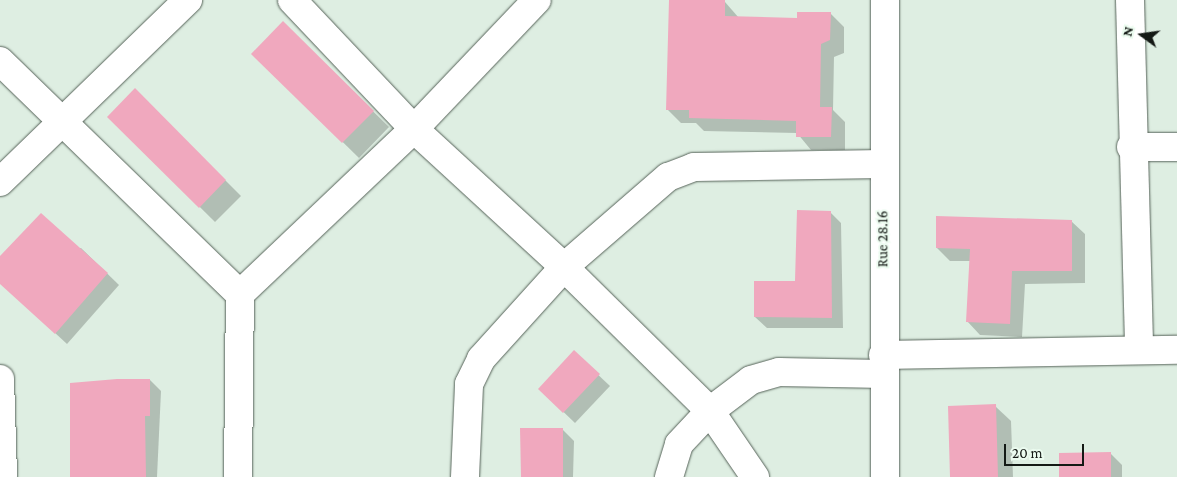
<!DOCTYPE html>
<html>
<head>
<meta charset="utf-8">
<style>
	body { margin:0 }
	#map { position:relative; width:1177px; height:477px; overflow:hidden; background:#deeee2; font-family:"Crimson Pro",serif }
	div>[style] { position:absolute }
	.shadow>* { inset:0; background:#0003 }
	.building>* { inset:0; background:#f0a8be }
	.roads { filter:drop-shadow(0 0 1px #566359) drop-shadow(0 0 1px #566359) }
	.minor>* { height:28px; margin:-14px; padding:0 14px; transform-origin:14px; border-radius:14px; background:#fff }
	span { translate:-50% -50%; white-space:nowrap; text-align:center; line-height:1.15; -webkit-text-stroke:4px #ebfbef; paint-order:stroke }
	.street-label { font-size:15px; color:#141915 }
	.north { position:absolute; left:1117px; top:10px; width:50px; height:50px; -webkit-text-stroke:4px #ebfbef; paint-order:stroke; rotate:284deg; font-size:14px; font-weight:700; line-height:20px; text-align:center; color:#141915 }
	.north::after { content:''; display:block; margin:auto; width:18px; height:22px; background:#141915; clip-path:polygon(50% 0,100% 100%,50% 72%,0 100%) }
	.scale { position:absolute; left:1004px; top:444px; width:80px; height:22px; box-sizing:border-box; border:2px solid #141915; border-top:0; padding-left:6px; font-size:15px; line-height:18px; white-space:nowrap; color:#141915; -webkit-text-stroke:4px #ebfbef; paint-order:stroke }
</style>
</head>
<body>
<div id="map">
	<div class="shadow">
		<div style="clip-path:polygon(725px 2px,739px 18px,798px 19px,830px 13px,844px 27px,844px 53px,834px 57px,833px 110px,845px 122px,845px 150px,811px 150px,797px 133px,704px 131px,696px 123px,681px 123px,667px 109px)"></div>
		<div style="clip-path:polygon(283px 23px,389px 127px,359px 158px,253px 54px)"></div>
		<div style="clip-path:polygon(135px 90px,241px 196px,215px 222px,109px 117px)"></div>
		<div style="clip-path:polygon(830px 212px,841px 223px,843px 328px,767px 328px,755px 317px,796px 282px)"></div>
		<div style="clip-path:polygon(1071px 221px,1085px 234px,1085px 283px,1025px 284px,1022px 337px,980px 335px,967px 321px,970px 261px,950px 261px,937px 248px)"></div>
		<div style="clip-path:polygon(81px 248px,119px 285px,67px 344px,0 282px,0 257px)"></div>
		<div style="clip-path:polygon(574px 352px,610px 386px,575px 423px,551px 400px)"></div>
		<div style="clip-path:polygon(150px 380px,161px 391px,157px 477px,71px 477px)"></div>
		<div style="clip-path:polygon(995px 406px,1011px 421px,1013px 477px,952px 477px)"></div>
		<div style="clip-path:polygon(562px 429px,574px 441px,573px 477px,522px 477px)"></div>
		<div style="clip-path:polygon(1110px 453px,1122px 465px,1122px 477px,1060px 477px)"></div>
	</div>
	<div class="building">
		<div style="clip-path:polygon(669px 0,725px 0,725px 16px,797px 18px,797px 12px,831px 12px,830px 40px,821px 44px,820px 107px,832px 107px,831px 137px,796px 137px,796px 121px,689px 118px,689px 110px,666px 110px)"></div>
		<div style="clip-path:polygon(283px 21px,374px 111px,342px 143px,251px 54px)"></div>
		<div style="clip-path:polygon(135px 88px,226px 180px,199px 208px,107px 117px)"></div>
		<div style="clip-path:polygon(797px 210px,831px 211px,832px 318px,754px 317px,754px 281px,795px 281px)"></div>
		<div style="clip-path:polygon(41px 213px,108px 273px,55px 334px,0 284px,0 256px)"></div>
		<div style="clip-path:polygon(936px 216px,1072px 220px,1072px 271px,1012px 271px,1010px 324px,966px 322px,970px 249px,936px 248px)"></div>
		<div style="clip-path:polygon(574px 350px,600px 374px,563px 413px,538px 389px)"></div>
		<div style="clip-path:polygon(117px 379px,150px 379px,150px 416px,145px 416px,146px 477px,70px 477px,70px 383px)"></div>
		<div style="clip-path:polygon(996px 404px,998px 477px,950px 477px,948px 406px)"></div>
		<div style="clip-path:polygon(520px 428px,563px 428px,563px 477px,521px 477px)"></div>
		<div style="clip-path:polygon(1111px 452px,1111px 477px,1059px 477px,1059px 453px)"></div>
	</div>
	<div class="roads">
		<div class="minor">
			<div style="left:292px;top:0;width:178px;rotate:46.6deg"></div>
			<div style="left:414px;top:129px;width:204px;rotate:42.6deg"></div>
			<div style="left:564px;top:267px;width:205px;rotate:44.6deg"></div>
			<div style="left:710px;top:411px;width:80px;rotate:55.7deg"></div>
			<div style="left:885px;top:0;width:477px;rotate:90deg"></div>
			<div style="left:1130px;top:0;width:350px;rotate:88.5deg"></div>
			<div style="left:0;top:61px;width:334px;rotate:44.2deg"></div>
			<div style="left:1131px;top:147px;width:46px"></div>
			<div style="left:0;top:182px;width:262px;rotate:-44.1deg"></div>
			<div style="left:883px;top:355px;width:294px;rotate:-1deg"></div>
			<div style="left:0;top:379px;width:98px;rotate:88.2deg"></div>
			<div style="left:238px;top:477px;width:183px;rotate:-89.4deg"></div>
			<div style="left:240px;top:294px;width:240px;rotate:-43.5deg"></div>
			<div style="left:414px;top:129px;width:178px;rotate:-46.4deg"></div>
			<div style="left:465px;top:477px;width:93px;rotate:-87.5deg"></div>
			<div style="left:469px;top:384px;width:28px;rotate:-64deg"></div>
			<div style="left:481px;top:359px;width:124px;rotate:-47.9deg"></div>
			<div style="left:564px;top:267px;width:138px;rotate:-40.9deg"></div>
			<div style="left:668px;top:177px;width:28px;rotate:-21deg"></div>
			<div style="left:694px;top:167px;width:190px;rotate:-0.9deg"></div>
			<div style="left:669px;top:477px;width:34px;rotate:-73deg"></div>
			<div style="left:679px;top:444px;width:45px;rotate:-46.8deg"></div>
			<div style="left:710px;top:411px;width:51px;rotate:-37.1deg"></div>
			<div style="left:751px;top:380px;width:29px;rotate:-16deg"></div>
			<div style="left:779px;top:372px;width:105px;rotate:1.1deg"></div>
		</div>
	</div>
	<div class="street-label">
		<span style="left:883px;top:239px;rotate:-90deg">Rue 28.16</span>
	</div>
	<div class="north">N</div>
	<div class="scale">20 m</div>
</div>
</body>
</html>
